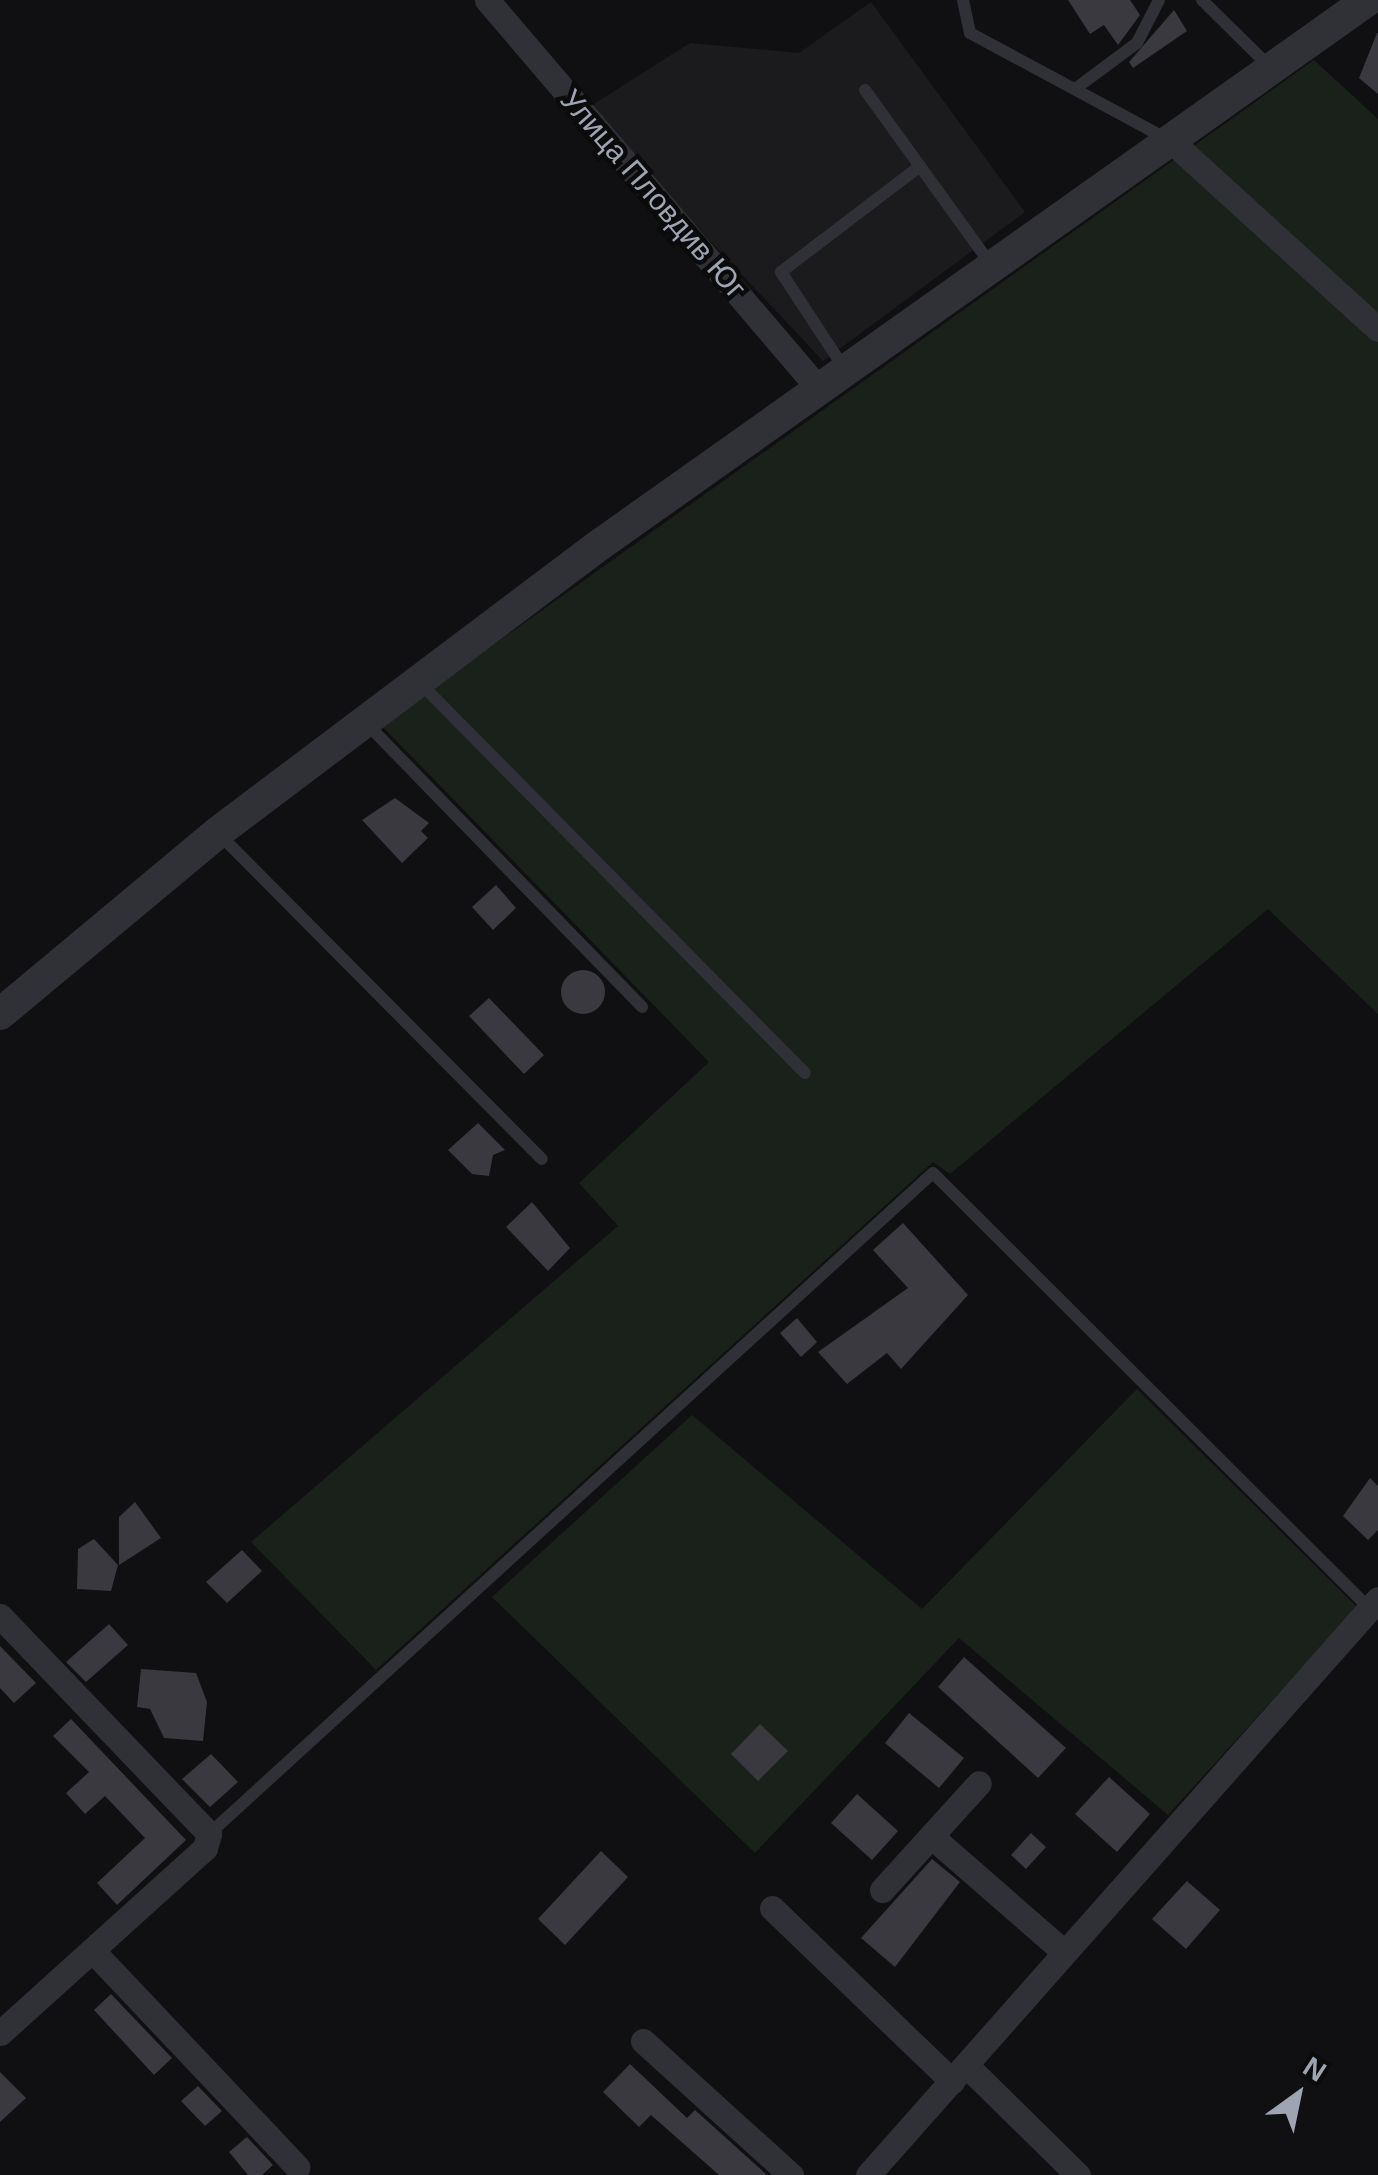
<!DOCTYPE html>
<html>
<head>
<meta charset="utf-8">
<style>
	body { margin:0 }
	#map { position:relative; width:1378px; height:2175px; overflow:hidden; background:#100f11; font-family:Arial,sans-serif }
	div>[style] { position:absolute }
	.built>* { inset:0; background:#1b1b1e }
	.green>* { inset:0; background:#1a211b }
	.building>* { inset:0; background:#39393f }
	.round { border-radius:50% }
	.service>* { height:12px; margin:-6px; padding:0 6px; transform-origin:6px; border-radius:6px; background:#303136 }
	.minor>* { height:25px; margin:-12.5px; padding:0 12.5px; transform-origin:12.5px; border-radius:12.5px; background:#303136 }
	.tertiary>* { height:32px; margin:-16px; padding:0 16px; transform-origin:16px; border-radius:16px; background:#303136 }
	span { translate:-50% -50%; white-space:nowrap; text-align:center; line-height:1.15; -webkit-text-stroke:9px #0b0b0c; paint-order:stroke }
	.street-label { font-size:30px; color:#9fa4b3 }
	.north { position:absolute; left:1248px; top:2045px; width:100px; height:100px; -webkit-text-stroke:8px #0b0b0c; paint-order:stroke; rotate:33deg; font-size:28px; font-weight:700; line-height:40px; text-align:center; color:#9fa4b3 }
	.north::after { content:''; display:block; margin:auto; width:35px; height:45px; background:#9fa4b3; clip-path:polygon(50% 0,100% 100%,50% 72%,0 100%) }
</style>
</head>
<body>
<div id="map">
	<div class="built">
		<div style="clip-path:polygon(871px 2px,1025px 212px,823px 361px,586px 109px,690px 43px,799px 53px)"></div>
	</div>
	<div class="green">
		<div style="clip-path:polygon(1314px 60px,1378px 119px,1378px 1014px,1268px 909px,950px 1174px,933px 1162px,376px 1670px,251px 1542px,618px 1226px,579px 1183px,709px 1062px,381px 725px)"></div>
		<div style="clip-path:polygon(1137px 1389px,1357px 1607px,1168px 1815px,959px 1638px,755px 1853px,492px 1597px,692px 1415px,922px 1609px)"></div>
	</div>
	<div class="building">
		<div style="clip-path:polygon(1068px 0,1130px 0,1140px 15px,1118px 45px,1104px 25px,1090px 34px)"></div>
		<div style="clip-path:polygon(1174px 10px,1187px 31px,1133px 68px,1129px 62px)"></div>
		<div style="clip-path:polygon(1377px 33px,1378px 33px,1378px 94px,1359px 78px)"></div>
		<div style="clip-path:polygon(395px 798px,429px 823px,421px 831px,428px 838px,402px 863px,362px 820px)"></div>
		<div style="clip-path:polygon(496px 885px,516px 908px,493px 930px,472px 907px)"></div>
		<div class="round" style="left:561px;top:970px;width:44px;height:44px"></div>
		<div style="clip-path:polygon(489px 998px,544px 1055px,524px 1074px,469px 1016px)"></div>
		<div style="clip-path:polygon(478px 1123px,505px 1150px,493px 1155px,489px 1176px,472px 1174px,448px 1150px)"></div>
		<div style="clip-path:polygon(532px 1202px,570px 1248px,548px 1271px,506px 1227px)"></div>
		<div style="clip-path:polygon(903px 1223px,968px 1295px,901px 1369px,887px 1353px,847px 1384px,818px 1352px,908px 1288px,873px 1250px)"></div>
		<div style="clip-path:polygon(797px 1318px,817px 1342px,801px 1357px,780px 1333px)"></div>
		<div style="clip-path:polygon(1370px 1478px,1378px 1486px,1378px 1530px,1368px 1540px,1343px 1516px)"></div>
		<div style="clip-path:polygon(135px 1502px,161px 1538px,119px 1565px,119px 1517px)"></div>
		<div style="clip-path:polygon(94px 1539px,118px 1565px,111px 1591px,77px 1589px,78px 1549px)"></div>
		<div style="clip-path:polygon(242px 1550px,262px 1571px,227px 1603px,206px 1582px)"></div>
		<div style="clip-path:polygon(109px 1624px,128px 1645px,86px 1682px,66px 1662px)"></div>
		<div style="clip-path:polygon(0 1646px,36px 1683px,14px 1703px,0 1688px)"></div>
		<div style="clip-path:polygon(964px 1657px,1066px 1748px,1038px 1778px,938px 1687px)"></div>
		<div style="clip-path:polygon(141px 1669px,196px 1673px,207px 1702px,203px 1741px,164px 1738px,150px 1709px,137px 1707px)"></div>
		<div style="clip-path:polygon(909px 1713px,964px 1758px,939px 1788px,885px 1743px)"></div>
		<div style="clip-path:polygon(71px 1719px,186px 1840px,117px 1905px,97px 1883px,145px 1838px,105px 1796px,85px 1814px,66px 1793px,89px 1772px,53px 1736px)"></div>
		<div style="clip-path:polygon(760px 1724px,788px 1751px,758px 1781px,731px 1754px)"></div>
		<div style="clip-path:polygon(211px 1754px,238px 1782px,210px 1807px,182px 1779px)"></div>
		<div style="clip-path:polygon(1109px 1777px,1150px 1814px,1117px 1852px,1075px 1814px)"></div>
		<div style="clip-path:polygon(857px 1794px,898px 1831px,872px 1860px,831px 1823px)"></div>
		<div style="clip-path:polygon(1031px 1833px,1046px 1847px,1026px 1869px,1011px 1855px)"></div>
		<div style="clip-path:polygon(601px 1851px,628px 1877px,565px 1945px,538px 1919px)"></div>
		<div style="clip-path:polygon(932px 1859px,960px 1882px,895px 1967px,861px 1938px)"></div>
		<div style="clip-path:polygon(1187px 1881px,1220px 1910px,1186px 1949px,1152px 1919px)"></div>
		<div style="clip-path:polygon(111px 1994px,172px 2058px,154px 2075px,94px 2010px)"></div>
		<div style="clip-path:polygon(630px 2064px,687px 2118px,695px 2110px,767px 2175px,719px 2175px,651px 2115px,639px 2127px,603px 2092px)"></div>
		<div style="clip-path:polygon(0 2072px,26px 2098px,0 2122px)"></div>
		<div style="clip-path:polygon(198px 2086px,222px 2111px,205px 2126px,181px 2101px)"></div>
		<div style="clip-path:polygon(247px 2137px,273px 2165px,262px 2175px,248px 2175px,229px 2152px)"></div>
	</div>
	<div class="service">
		<div style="left:963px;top:0;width:34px;rotate:78deg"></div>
		<div style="left:970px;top:33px;width:226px;rotate:28.3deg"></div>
		<div style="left:1202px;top:0;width:97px;rotate:44.6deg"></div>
		<div style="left:1075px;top:89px;width:77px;rotate:-36.6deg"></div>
		<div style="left:1137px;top:43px;width:48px;rotate:-62.9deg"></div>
		<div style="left:865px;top:90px;width:217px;rotate:54.2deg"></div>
		<div style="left:844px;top:368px;width:115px;rotate:-123.3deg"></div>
		<div style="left:781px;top:272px;width:175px;rotate:-37.3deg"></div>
		<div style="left:420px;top:683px;width:548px;rotate:45.37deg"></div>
		<div style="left:366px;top:723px;width:396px;rotate:45.8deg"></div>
		<div style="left:219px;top:834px;width:458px;rotate:45.2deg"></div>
		<div style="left:209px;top:1834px;width:980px;rotate:-42.4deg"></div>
		<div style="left:933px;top:1173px;width:617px;rotate:44.93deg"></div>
	</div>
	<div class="minor">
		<div style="left:487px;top:0;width:511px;rotate:49.52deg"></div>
		<div style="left:1170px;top:140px;width:281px;rotate:42.3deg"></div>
		<div style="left:0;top:1616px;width:302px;rotate:46.2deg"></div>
		<div style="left:209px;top:1834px;width:15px;rotate:106deg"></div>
		<div style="left:205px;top:1848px;width:276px;rotate:137.9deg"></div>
		<div style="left:931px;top:1836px;width:176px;rotate:41.1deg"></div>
		<div style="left:882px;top:1890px;width:144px;rotate:-47.8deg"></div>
		<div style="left:772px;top:1908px;width:250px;rotate:43.9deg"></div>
		<div style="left:92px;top:1950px;width:299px;rotate:46.6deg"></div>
		<div style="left:643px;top:2041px;width:200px;rotate:42.2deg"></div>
		<div style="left:966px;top:2065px;width:157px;rotate:44.5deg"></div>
		<div style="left:868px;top:2175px;width:769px;rotate:-48.48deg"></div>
	</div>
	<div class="tertiary">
		<div style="left:0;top:1014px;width:283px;rotate:-39.8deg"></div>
		<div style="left:217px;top:833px;width:477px;rotate:-37deg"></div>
		<div style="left:598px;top:546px;width:944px;rotate:-35.34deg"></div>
	</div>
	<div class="street-label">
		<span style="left:653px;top:194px;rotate:49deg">Улица Пловдив Юг</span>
	</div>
	<div class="north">N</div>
</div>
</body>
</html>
